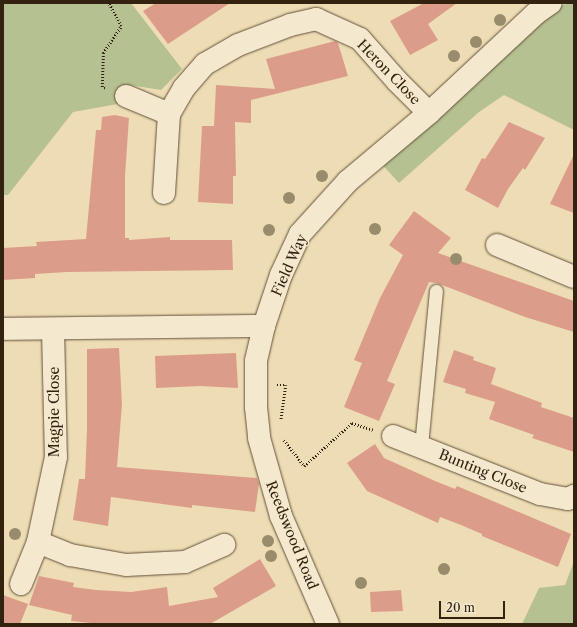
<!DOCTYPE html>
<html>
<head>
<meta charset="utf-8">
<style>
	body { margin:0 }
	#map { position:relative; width:577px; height:627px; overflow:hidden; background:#eedcb4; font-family:"Libre Caslon Text",serif }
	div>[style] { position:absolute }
	.green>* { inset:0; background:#b5c190 }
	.building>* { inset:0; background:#db9d8a }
	.path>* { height:2.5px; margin-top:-1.25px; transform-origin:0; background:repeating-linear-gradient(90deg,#342211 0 1px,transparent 0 3px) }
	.roads { filter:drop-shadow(0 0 1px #62503a) drop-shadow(0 0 1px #62503a) }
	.service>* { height:13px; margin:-6.5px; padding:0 6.5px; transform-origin:6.5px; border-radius:6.5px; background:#f4e8ce }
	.minor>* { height:22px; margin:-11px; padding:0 11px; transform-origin:11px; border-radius:11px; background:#f4e8ce }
	.trees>* { width:12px; height:12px; margin:-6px; border-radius:50%; background:#998c6c }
	span { translate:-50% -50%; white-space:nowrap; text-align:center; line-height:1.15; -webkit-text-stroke:3px #f4e8ce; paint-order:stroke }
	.street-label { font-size:14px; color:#342211 }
	.frame { position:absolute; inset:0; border:4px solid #342211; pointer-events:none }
	.scale { position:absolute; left:439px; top:601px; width:66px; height:18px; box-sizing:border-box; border:2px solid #342211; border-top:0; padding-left:5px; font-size:12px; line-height:14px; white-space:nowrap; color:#342211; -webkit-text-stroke:3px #f4e8ce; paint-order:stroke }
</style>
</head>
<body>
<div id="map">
	<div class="green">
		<div style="clip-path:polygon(3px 3px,131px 3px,182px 69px,161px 90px,130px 85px,126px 96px,118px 104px,73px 112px,8px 195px,3px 195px)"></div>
		<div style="clip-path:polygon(568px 3px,574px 3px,574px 130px,504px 95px,479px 112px,399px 183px,379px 161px,548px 12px)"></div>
		<div style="clip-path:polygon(574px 561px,574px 624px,522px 624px,539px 588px,565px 585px)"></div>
	</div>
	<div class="building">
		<div style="clip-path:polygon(156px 3px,230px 3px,168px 44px,143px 11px)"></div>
		<div style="clip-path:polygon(424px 3px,457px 3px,428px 24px,438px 40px,410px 55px,390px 21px)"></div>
		<div style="clip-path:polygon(335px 41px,338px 43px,348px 76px,251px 100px,251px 123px,235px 122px,236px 176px,233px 176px,233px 204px,198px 202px,202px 126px,214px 126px,216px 85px,275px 89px,266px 59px)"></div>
		<div style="clip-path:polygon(115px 115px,129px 118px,125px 176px,125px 238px,129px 238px,129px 240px,170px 237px,170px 240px,232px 240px,233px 270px,67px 272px,35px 274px,35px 278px,3px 280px,3px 248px,37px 246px,36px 242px,86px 239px,96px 130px,101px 130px,102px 117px)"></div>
		<div style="clip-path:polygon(509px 122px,545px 138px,525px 170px,523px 168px,508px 189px,498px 208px,465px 190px,482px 158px,485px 159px)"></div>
		<div style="clip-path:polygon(574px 154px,574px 213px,550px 204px)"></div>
		<div style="clip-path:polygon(414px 211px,451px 238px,438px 253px,574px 301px,574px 332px,525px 317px,437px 283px,429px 282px,387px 381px,395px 384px,379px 421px,344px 407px,362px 363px,354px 360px,380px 298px,403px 255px,389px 245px)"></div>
		<div style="clip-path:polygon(119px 348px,122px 404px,117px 467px,257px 478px,259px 484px,255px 512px,192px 505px,192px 508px,111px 497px,108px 526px,73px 520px,79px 479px,85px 479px,87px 429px,87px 349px)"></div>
		<div style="clip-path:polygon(454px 350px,474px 357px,473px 360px,496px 368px,491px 384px,542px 403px,541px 407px,574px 418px,574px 452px,532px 438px,534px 435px,489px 419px,495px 402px,465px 393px,466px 389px,443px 382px)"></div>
		<div style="clip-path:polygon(236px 353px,238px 388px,200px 386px,156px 388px,155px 356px)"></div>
		<div style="clip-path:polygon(375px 444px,384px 458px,435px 481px,455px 489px,457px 486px,571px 534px,558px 567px,482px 536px,482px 534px,461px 525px,440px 517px,438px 523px,367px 491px,347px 463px)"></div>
		<div style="clip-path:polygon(260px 559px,276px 586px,210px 624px,101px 624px,71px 621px,72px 615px,29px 605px,39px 576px,74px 583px,73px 587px,96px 590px,131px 592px,167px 587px,169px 606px,218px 597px,213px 588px)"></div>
		<div style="clip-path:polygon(401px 590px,403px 611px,371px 612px,370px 592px)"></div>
		<div style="clip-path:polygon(3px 595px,28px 604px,20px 624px,3px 624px)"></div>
	</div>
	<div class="path">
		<div style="left:105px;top:88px;width:3px;rotate:-162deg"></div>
		<div style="left:102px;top:87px;width:34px;rotate:-88deg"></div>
		<div style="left:103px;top:53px;width:32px;rotate:-56deg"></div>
		<div style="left:121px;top:26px;width:26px;rotate:-118deg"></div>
		<div style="left:277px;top:385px;width:9px"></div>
		<div style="left:286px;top:385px;width:36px;rotate:98deg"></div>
		<div style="left:284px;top:440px;width:33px;rotate:52deg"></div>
		<div style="left:304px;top:466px;width:64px;rotate:-41.9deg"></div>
		<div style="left:352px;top:423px;width:22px;rotate:18deg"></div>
	</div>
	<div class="roads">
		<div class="service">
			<div style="left:421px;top:446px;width:156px;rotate:-84.5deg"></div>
		</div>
		<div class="minor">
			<div style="left:126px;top:96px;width:47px;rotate:22.7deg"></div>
			<div style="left:164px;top:193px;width:79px;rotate:-86.4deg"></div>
			<div style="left:169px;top:114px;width:30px;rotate:-60deg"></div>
			<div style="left:184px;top:88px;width:32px;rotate:-49deg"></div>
			<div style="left:205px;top:64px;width:38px;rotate:-30deg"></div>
			<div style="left:238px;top:45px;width:56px;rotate:-21deg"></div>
			<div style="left:290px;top:25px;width:27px;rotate:-13deg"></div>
			<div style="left:316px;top:19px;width:48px;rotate:24.4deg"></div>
			<div style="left:360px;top:39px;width:56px;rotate:48.6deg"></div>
			<div style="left:397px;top:81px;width:45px;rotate:45deg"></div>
			<div style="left:497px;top:245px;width:83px;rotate:22.6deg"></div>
			<div style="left:264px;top:326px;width:36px;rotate:103deg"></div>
			<div style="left:256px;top:361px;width:46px;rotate:90deg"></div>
			<div style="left:256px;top:407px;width:31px;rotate:84deg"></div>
			<div style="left:259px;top:438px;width:81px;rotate:74.2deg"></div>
			<div style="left:281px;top:516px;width:118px;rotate:66.5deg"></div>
			<div style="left:3px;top:329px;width:261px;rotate:-0.7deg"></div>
			<div style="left:264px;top:326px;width:54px;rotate:-71.6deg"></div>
			<div style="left:281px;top:275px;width:45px;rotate:-65.1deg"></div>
			<div style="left:300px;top:234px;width:72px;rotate:-47.8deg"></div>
			<div style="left:348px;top:181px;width:106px;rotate:-40deg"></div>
			<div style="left:429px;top:113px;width:145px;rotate:-43deg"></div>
			<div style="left:535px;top:14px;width:19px;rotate:-35deg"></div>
			<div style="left:53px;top:329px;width:128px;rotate:88.7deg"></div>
			<div style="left:56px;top:457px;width:87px;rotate:102deg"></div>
			<div style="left:38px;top:542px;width:35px;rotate:22deg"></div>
			<div style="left:70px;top:555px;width:57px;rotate:10.1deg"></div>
			<div style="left:126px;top:565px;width:59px;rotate:-2.9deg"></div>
			<div style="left:185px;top:562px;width:43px;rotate:-23.6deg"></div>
			<div style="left:393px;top:436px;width:158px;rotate:21.5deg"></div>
			<div style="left:540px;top:494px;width:28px;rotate:10deg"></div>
			<div style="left:568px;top:499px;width:7px;rotate:-27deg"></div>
			<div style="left:21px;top:584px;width:45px;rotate:-68deg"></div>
		</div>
	</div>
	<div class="trees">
		<div style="left:500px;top:20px"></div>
		<div style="left:476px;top:42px"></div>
		<div style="left:454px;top:56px"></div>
		<div style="left:322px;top:176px"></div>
		<div style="left:289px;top:198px"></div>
		<div style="left:375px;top:229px"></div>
		<div style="left:269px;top:230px"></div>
		<div style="left:456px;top:259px"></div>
		<div style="left:15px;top:534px"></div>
		<div style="left:268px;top:541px"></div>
		<div style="left:271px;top:556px"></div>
		<div style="left:444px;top:569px"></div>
		<div style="left:361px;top:583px"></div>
	</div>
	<div class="street-label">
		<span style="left:389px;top:72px;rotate:46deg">Heron Close</span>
		<span style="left:289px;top:265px;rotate:-66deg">Field Way</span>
		<span style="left:54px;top:412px;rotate:-90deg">Magpie Close</span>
		<span style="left:483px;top:471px;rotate:22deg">Bunting Close</span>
		<span style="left:292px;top:535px;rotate:68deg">Reedswood Road</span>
	</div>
	<div class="frame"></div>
	<div class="scale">20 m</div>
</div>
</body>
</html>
